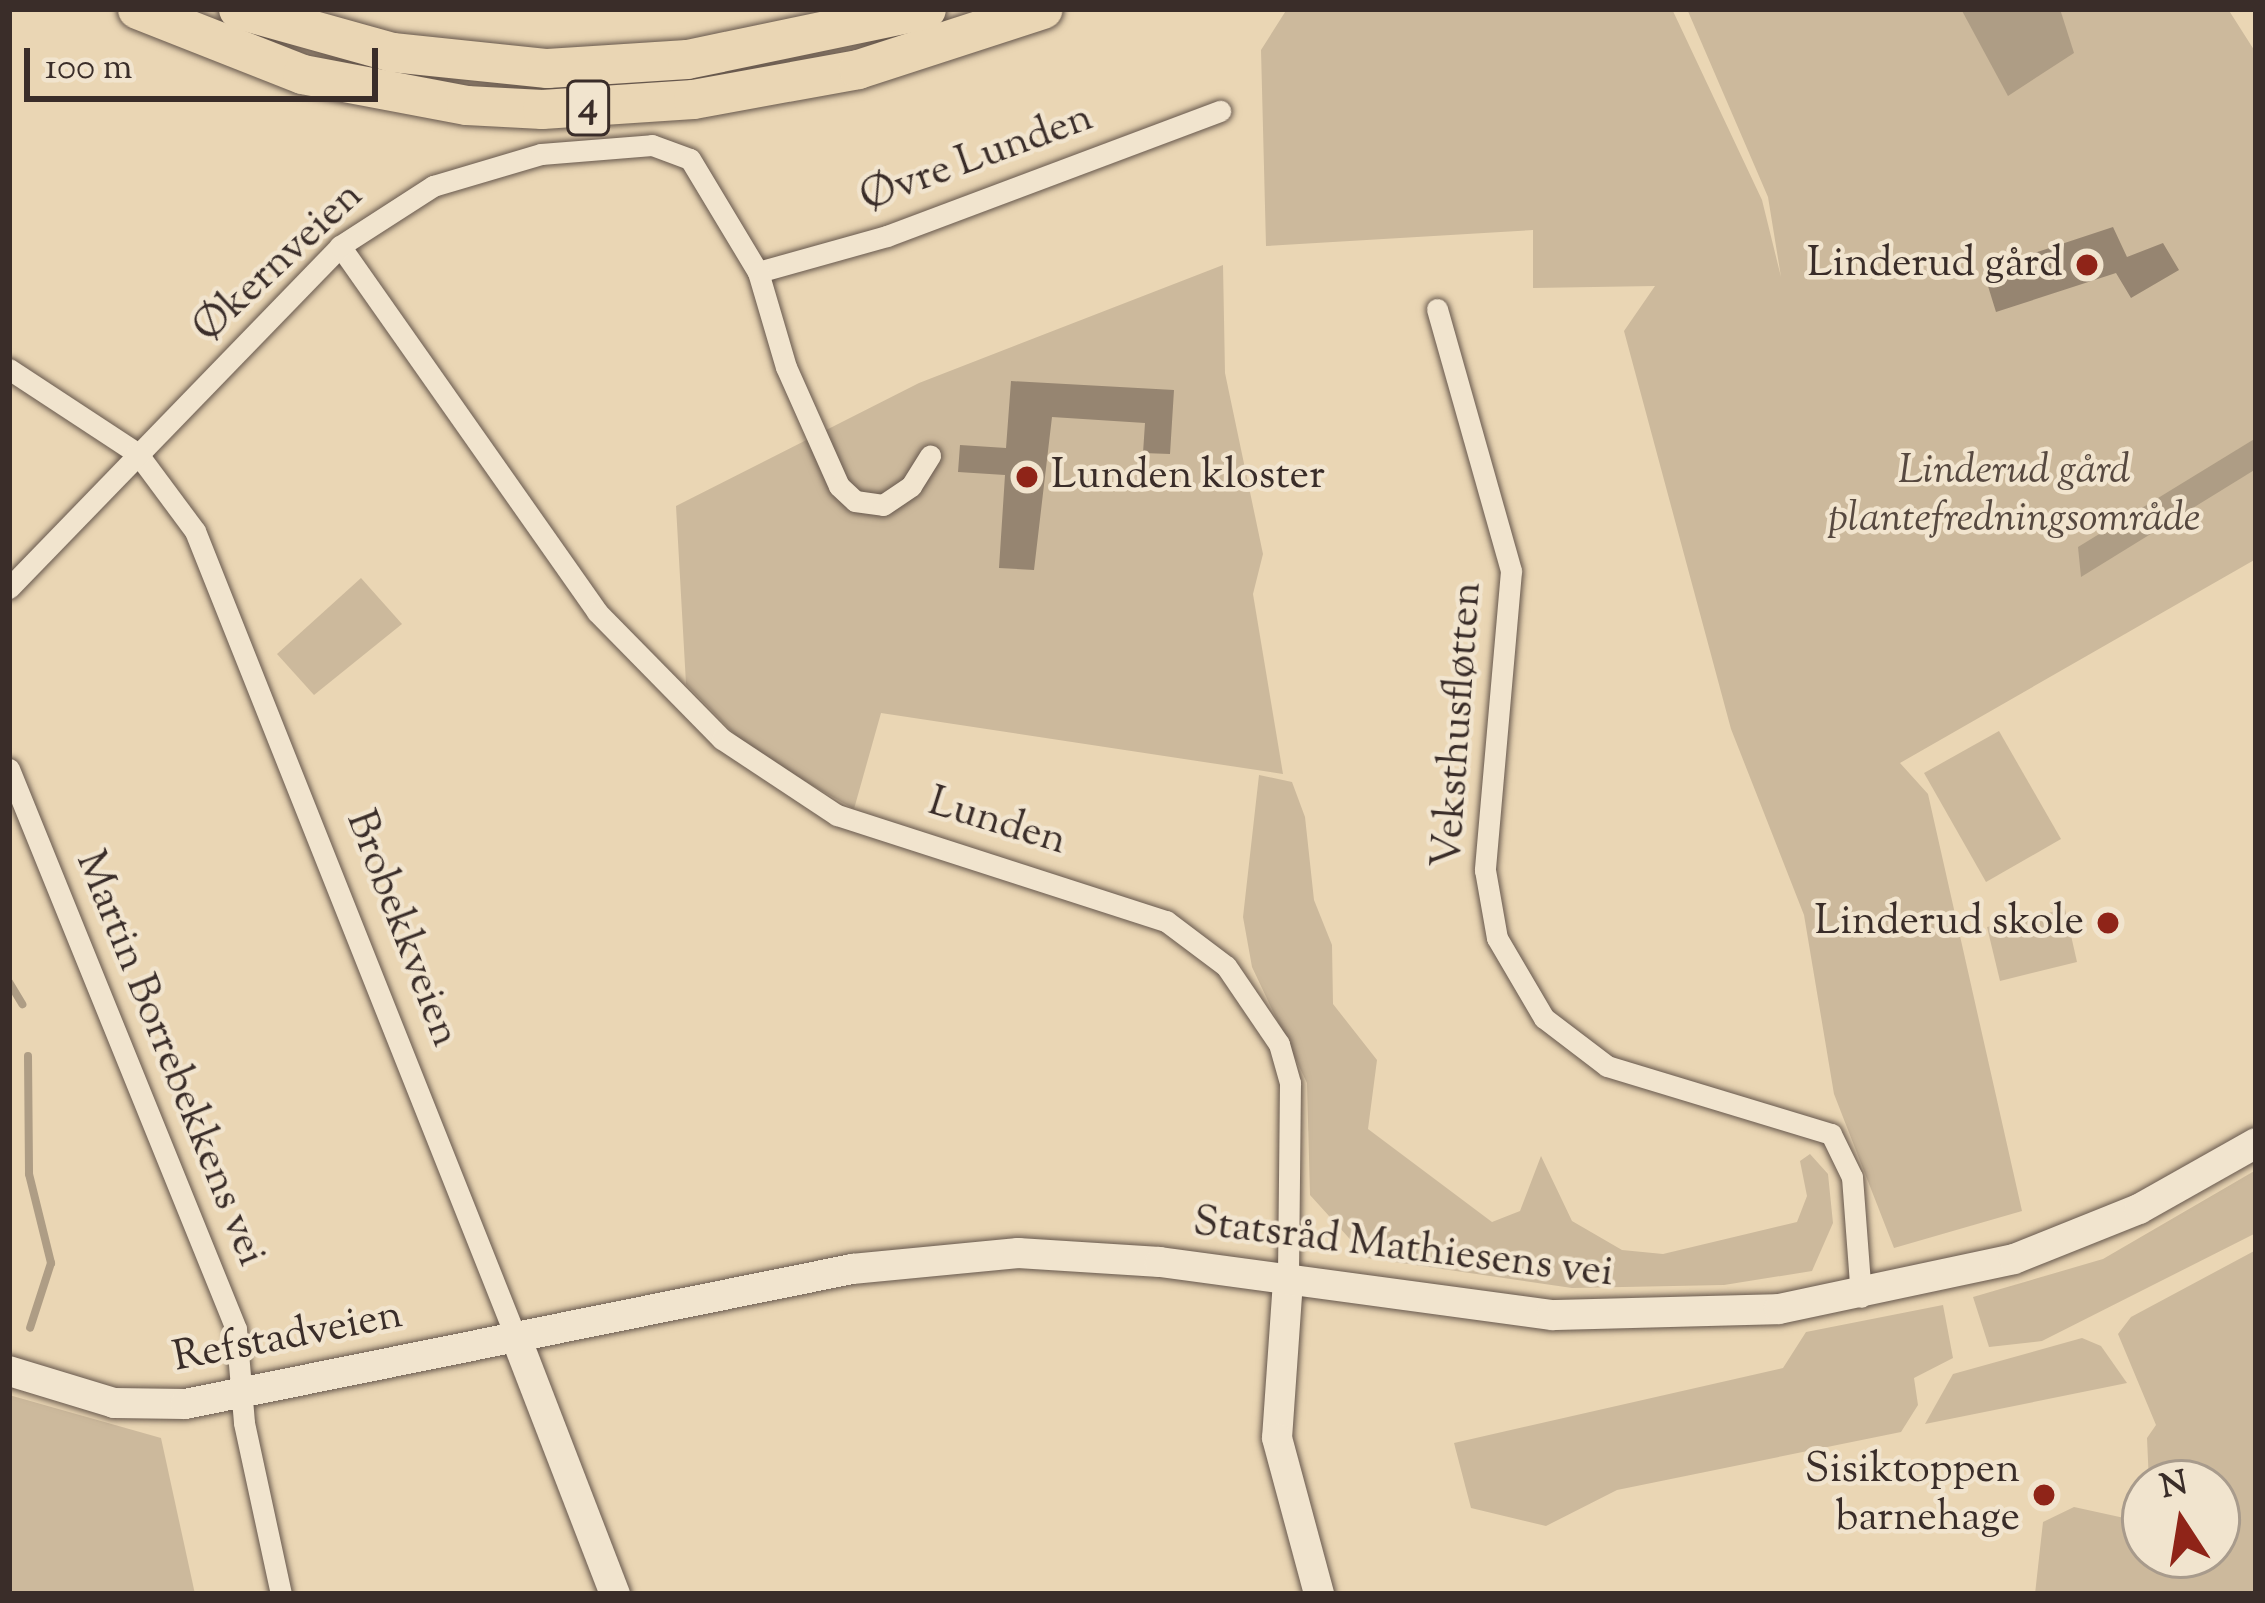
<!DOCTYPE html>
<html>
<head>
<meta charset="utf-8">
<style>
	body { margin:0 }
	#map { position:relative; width:2265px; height:1603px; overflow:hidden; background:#ead6b4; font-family:"Sorts Mill Goudy",serif }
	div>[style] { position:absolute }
	.green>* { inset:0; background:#ccb99c }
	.water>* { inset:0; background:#ae9d85 }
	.stream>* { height:8px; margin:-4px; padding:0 4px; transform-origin:4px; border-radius:4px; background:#ae9d85 }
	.building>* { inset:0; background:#968571 }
	.roads { filter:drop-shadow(0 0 3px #66574c) drop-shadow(0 0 3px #66574c) }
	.street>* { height:21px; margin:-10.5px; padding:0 10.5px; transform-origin:10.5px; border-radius:10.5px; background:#f1e4ce }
	.secondary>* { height:30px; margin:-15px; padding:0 15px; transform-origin:15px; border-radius:15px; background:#f1e4ce }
	.highway>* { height:39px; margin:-19.5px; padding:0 19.5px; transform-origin:19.5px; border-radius:19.5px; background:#ead6b4 }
	.dots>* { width:33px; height:33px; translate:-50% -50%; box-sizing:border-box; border:6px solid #f1e4ce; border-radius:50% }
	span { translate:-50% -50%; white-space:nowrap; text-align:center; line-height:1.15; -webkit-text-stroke:9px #f1e4ce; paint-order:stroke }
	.shield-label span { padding:3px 9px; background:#f1e4ce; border:3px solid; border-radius:9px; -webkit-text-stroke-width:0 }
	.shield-label { font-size:39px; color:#3a2d29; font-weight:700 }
	.street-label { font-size:42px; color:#3a2d29 }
	.poi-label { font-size:42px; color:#3a2d29 }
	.right { translate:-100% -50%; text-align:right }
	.left { translate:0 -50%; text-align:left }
	.park-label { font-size:42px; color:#574940; font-style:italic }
	.frame { position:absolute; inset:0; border:12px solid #3a2d29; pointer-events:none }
	.north { position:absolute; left:2121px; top:1459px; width:120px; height:120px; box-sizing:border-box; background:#f1e4ce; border:3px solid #a89b8c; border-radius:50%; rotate:348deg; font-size:33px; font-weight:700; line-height:48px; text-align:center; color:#3a2d29 }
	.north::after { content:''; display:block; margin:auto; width:42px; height:54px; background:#8f2418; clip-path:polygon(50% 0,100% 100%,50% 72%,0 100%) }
	.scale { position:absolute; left:24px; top:48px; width:354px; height:54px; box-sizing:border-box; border:6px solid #3a2d29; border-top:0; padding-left:15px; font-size:36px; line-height:42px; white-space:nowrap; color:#3a2d29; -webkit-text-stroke:9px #f1e4ce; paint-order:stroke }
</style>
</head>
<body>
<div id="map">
	<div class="green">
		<div style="clip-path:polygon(1287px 9px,1672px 9px,1762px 200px,1781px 277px,1768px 197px,1687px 9px,2228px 9px,2256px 53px,2256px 559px,1900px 763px,1928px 794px,2022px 1211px,1894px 1248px,1834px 1094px,1804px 915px,1731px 729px,1624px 331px,1655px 286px,1533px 288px,1533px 230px,1266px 246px,1261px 50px)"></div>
		<div style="clip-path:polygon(1223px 265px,1225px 373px,1263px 554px,1253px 594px,1283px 774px,881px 713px,854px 809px,750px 750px,686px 684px,676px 506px,919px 383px)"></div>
		<div style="clip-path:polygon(361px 578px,402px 624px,314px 695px,277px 654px)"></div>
		<div style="clip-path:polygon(1999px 731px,2061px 839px,1986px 882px,1924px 773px)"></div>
		<div style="clip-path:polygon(1259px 775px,1292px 782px,1305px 817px,1314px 900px,1332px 945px,1333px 1004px,1377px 1060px,1368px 1129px,1492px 1222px,1520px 1211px,1541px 1156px,1572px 1221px,1622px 1250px,1663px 1254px,1797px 1222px,1807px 1196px,1800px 1161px,1810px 1154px,1828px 1174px,1833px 1223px,1812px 1271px,1724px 1285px,1572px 1288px,1367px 1258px,1310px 1195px,1307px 1083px,1252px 967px,1243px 917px)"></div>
		<div style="clip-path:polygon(2065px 909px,2077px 962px,2000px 981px,1987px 927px)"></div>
		<div style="clip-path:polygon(2256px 1170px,2256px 1233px,2042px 1341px,1989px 1347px,1973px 1297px,2103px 1259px)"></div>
		<div style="clip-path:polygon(2256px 1250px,2256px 1594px,2035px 1594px,2043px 1522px,2074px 1507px,2138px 1521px,2145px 1514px,2145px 1555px,2217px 1555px,2217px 1483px,2149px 1483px,2147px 1438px,2156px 1425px,2118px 1334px,2131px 1317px)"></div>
		<div style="clip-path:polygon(1943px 1305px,1953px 1358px,1914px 1378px,1918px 1405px,1901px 1432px,1617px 1490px,1546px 1526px,1471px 1508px,1454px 1443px,1783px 1368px,1806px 1332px)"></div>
		<div style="clip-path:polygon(2082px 1338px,2101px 1346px,2127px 1383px,1925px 1424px,1953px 1374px)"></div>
		<div style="clip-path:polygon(9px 1395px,161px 1438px,195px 1594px,9px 1594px)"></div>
	</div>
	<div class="water">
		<div style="clip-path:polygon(1961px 9px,2060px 9px,2074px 53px,2008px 96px)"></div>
		<div style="clip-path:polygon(2256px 438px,2256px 469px,2081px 577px,2078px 547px)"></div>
	</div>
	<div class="stream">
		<div style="left:9px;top:982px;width:26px;rotate:59deg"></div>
		<div style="left:28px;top:1056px;width:118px;rotate:89.5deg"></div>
		<div style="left:29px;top:1174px;width:92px;rotate:76.1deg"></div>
		<div style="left:51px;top:1263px;width:68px;rotate:107.9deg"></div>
	</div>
	<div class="building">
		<div style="clip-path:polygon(2113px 227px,2127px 257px,2163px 243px,2179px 270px,2131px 298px,2116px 273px,1996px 312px,1983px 270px)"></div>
		<div style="clip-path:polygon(1011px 381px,1174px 390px,1170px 454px,1143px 453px,1145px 423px,1052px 417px,1034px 570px,999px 568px,1005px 475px,958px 472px,960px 445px,1006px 448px)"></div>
	</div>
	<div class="roads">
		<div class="street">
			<div style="left:340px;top:246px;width:447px;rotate:54.9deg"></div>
			<div style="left:597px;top:612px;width:178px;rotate:45.5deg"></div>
			<div style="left:722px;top:739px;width:138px;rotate:33.5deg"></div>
			<div style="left:837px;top:815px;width:346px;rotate:17.9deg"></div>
			<div style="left:1166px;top:921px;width:75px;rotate:36.9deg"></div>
			<div style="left:1226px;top:966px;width:94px;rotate:55.8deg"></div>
			<div style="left:1279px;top:1044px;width:41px;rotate:74.2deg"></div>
			<div style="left:1290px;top:1083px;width:198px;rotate:90.6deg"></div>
			<div style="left:758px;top:272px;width:134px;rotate:-15.6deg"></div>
			<div style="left:887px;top:236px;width:356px;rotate:-20.6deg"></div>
			<div style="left:1437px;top:309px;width:272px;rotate:74.2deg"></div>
			<div style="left:1511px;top:571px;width:300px;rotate:95deg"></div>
			<div style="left:1485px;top:870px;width:69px;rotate:80deg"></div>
			<div style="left:1497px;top:938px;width:93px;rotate:59.6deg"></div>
			<div style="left:1544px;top:1018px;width:79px;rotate:37.3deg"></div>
			<div style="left:1607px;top:1066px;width:234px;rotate:16.9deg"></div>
			<div style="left:1831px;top:1134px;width:48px;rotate:64deg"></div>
			<div style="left:1852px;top:1177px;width:120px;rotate:85.7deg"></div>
			<div style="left:9px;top:369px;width:153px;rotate:33.3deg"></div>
			<div style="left:137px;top:453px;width:97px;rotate:53.4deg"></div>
			<div style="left:195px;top:531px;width:865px;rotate:68.3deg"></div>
			<div style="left:9px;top:588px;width:476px;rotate:-45.9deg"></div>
			<div style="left:340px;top:246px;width:111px;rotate:-32.8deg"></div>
			<div style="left:433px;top:186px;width:113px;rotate:-16.5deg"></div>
			<div style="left:541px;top:154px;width:111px;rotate:-4.6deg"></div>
			<div style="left:652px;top:145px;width:40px;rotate:20.2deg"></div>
			<div style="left:690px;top:159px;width:132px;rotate:59deg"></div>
			<div style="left:758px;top:272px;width:99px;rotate:73.6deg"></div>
			<div style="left:786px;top:367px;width:130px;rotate:66deg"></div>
			<div style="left:839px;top:486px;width:22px;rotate:43deg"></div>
			<div style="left:855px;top:501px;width:28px;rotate:8deg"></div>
			<div style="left:883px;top:505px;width:34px;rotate:-34deg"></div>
			<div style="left:911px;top:486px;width:36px;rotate:-58deg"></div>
			<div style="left:9px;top:769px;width:604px;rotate:67.93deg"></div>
			<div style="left:236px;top:1329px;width:94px;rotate:85.1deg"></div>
			<div style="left:244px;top:1423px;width:175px;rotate:77.8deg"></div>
		</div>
		<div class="secondary">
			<div style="left:1288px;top:1281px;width:157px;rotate:94deg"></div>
			<div style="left:1277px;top:1438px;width:162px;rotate:74.9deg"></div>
			<div style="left:515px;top:1335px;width:278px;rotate:68.9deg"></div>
			<div style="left:9px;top:1371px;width:110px;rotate:16.9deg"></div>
			<div style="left:114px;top:1403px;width:71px;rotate:0.8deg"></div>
			<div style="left:185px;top:1404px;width:681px;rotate:-11.44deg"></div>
			<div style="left:852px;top:1269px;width:167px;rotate:-5.5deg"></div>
			<div style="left:1018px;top:1253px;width:142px;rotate:3.6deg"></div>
			<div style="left:1160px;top:1262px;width:396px;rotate:7.7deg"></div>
			<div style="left:1552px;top:1315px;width:227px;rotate:-1.5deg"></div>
			<div style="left:1779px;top:1309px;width:240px;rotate:-12deg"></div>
			<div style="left:2014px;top:1259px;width:135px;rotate:-21.8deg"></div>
			<div style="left:2139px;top:1209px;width:134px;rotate:-29.4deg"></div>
		</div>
		<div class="highway">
			<div style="left:137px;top:9px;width:177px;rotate:21.5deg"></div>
			<div style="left:302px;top:74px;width:167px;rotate:10.7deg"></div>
			<div style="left:466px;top:105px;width:76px;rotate:3deg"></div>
			<div style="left:542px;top:109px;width:151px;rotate:-3.8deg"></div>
			<div style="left:693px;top:99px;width:168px;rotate:-10.3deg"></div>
			<div style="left:858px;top:69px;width:194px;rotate:-18deg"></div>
			<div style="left:238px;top:9px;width:160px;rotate:15.6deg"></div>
			<div style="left:392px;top:52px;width:156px;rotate:5.9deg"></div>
			<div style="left:547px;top:68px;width:140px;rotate:-3.7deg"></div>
			<div style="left:687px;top:59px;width:244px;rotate:-11.8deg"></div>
		</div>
	</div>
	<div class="dots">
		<div style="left:2087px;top:265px;background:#8f2418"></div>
		<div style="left:1027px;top:477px;background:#8f2418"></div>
		<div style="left:2108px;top:923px;background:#8f2418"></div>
		<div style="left:2044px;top:1495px;background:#8f2418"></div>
	</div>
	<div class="shield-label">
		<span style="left:588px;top:108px">4</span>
	</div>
	<div class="street-label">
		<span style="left:977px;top:159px;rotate:-20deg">Øvre Lunden</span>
		<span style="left:279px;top:263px;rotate:-43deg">Økernveien</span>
		<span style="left:1459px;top:725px;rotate:-86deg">Veksthusfløtten</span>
		<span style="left:997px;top:823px;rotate:17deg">Lunden</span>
		<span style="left:401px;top:929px;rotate:69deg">Brobekkveien</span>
		<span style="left:169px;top:1059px;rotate:68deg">Martin Borrebekkens vei</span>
		<span style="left:1403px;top:1249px;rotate:7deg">Statsråd Mathiesens vei</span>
		<span style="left:288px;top:1338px;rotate:-11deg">Refstadveien</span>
	</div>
	<div class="poi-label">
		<span class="right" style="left:2063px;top:265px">Linderud gård</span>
		<span class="left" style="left:1051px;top:477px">Lunden kloster</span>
		<span class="right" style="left:2084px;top:923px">Linderud skole</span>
		<span class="right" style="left:2020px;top:1495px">Sisiktoppen<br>barnehage</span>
	</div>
	<div class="park-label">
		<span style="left:2014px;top:496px">Linderud gård<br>plantefredningsområde</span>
	</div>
	<div class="frame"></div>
	<div class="north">N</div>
	<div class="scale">100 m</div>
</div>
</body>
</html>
